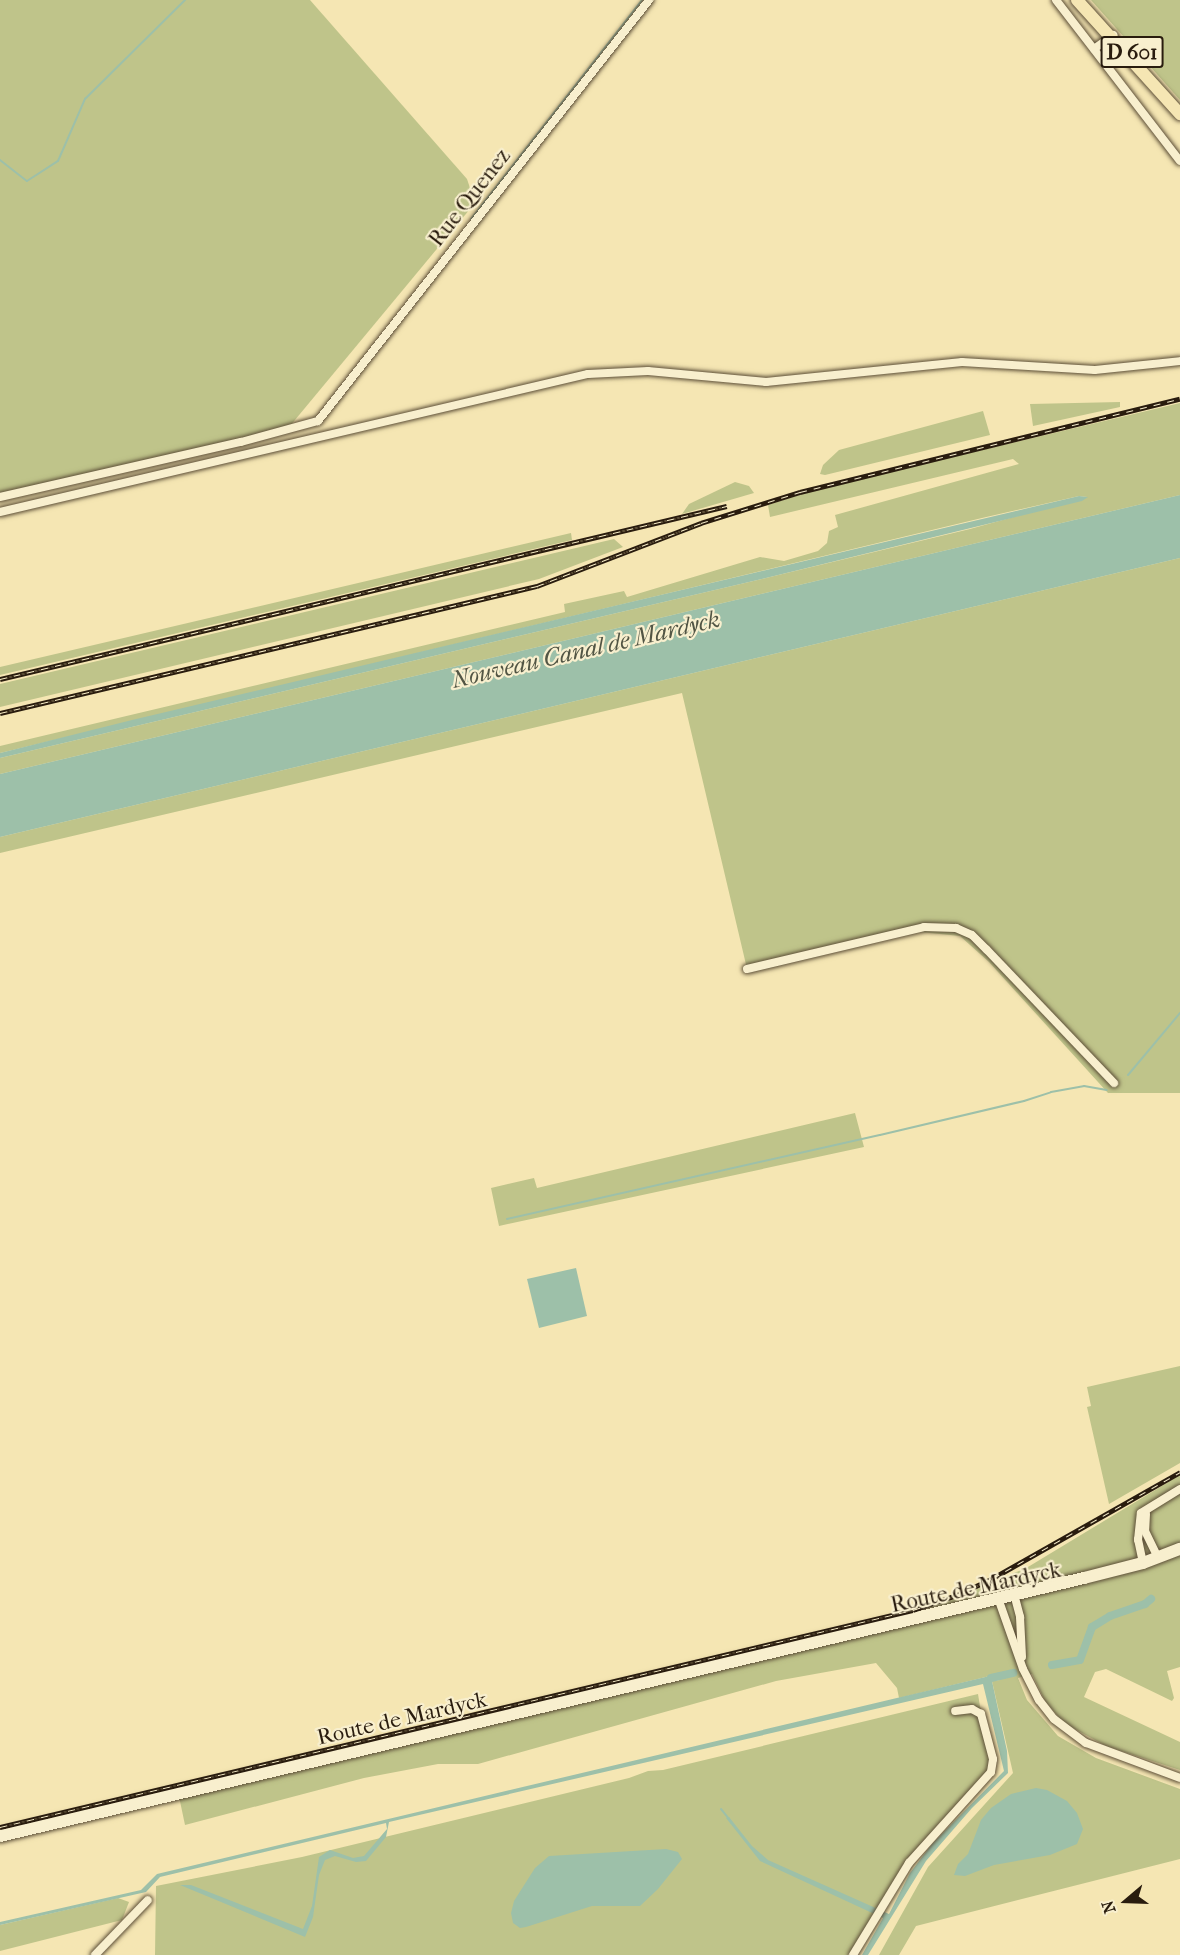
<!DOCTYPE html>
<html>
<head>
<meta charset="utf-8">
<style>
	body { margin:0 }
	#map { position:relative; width:1180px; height:1955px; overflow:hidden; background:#f5e6b3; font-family:"IM FELL French Canon",serif }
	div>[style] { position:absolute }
	.green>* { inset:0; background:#bfc48a }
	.water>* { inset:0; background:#9dc0a9 }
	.stream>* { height:2px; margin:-1px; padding:0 1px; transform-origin:1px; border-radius:1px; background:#9dc0a9 }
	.canal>* { height:8px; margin:-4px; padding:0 4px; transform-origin:4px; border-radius:4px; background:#9dc0a9 }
	.roads { filter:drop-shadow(0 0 2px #5c4e37) drop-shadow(0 0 2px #5c4e37) }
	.minor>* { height:8px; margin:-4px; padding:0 4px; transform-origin:4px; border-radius:4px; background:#f8efce }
	.secondary>* { height:12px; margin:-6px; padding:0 6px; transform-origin:6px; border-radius:6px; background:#f8efce }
	.primary>* { height:12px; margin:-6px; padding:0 6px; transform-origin:6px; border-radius:6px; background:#f5e6b3 }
	.rail>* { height:4.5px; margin-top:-2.25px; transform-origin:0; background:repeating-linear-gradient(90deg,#f8efce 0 7px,#291c0e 0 14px); box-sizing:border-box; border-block:2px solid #291c0e }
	span { translate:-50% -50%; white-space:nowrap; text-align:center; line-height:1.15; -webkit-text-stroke:4.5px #f8efce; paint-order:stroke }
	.shield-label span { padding:2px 4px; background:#f8efce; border:2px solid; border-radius:4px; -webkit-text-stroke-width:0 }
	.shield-label { font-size:21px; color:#291c0e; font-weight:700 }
	.street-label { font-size:22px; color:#291c0e }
	.water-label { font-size:24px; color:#525544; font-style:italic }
	.north { position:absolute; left:1096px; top:1871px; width:60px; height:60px; -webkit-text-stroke:4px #f8efce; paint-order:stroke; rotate:251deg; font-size:16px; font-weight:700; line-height:24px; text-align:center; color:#291c0e }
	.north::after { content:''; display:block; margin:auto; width:21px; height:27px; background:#291c0e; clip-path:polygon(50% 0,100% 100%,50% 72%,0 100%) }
</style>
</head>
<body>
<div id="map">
	<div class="green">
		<div style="clip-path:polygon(0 0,310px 0,467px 179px,475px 203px,285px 432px,171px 460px,0 493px)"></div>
		<div style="clip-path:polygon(1091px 0,1180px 0,1180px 100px)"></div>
		<div style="clip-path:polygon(1120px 402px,1120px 407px,1033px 426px,1030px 404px)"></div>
		<div style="clip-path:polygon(1180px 403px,1180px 495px,0 774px,0 758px,770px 577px,970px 529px,1087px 497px,1079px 496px,982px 518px,0 753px,0 746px,565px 612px,564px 604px,624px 591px,627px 597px,760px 557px,784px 561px,818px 551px,827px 543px,829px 531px,838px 527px,835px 515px,1019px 464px,1013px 459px,770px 517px,768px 505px,818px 489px)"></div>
		<div style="clip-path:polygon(983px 411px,990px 435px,825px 475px,820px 474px,823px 465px,839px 450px)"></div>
		<div style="clip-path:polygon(735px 482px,749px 486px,754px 493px,682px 514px,689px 504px)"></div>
		<div style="clip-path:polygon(571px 533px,572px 540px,0 675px,0 667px)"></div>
		<div style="clip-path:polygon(614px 539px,623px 547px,539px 579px,0 707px,0 684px)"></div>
		<div style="clip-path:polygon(1180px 558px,1180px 1093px,1108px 1093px,989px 962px,960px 936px,920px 932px,748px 973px,682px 693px,0 853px,0 837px)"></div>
		<div style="clip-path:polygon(855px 1113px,864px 1147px,499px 1226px,491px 1188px,534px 1178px,537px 1188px)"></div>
		<div style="clip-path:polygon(1180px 1366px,1180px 1463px,1109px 1504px,1087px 1407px,1091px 1406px,1087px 1387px)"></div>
		<div style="clip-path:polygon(1180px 1475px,1180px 1667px,1167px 1671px,1174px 1698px,1172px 1701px,1106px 1669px,1095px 1672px,1084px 1697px,1180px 1742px,1180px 1770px,1106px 1746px,1064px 1723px,1045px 1701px,1032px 1674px,1018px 1678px,1027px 1700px,1058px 1736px,1096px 1758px,1180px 1789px,1180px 1859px,916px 1926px,899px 1955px,879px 1955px,928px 1867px,1013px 1773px,992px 1681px,1000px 1680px,998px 1674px,899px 1698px,897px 1688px,876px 1663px,776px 1681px,478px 1764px,438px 1764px,364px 1778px,185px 1825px,177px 1787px,926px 1609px,952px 1600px,1028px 1567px)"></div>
		<div style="clip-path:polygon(978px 1694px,989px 1762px,987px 1773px,938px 1824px,903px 1868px,850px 1955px,155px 1955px,156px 1886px,302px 1857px,629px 1778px,648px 1771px,663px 1770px)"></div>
		<div style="clip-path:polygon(118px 1898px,129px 1902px,122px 1920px,0 1951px,0 1925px)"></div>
	</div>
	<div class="water">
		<div style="clip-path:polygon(1180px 495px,1180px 558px,0 837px,0 774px)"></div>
		<div style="clip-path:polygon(1079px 496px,1088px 497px,1082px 501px,770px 577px,0 758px,0 753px,132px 720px)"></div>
		<div style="clip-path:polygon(576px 1268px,587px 1316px,539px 1328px,527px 1279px)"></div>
		<div style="clip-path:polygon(998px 1674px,1000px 1679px,992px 1681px,1007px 1751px,1008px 1773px,972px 1808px,926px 1861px,868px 1955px,862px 1955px,883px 1918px,760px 1861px,726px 1818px,729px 1817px,752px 1846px,768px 1860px,889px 1914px,910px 1873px,932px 1844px,1004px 1771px,983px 1684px,389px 1822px,386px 1837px,366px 1861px,356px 1862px,335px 1856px,325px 1860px,319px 1875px,313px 1917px,305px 1937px,180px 1885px,191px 1885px,303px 1929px,312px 1906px,319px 1857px,330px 1850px,353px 1858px,364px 1856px,387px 1829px,386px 1823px,160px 1877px,146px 1892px,0 1925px,0 1922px,141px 1890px,157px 1874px)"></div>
		<div style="clip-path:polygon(1036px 1788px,1047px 1790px,1067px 1801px,1077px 1813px,1083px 1829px,1077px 1844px,1050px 1855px,994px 1865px,965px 1876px,954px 1875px,958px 1864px,968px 1854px,981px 1820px,991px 1808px,1011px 1794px)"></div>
		<div style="clip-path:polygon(666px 1849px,678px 1852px,682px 1859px,658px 1889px,640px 1906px,592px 1906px,526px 1927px,520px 1928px,513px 1923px,511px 1913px,514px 1901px,535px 1868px,549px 1856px)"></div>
	</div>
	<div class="stream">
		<div style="left:0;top:160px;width:34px;rotate:38deg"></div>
		<div style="left:27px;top:181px;width:37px;rotate:-33deg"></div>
		<div style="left:58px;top:161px;width:68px;rotate:-66.5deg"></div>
		<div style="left:85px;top:99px;width:141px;rotate:-44.7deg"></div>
		<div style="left:471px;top:219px;width:278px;rotate:-52deg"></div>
		<div style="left:1128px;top:1075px;width:81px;rotate:-50deg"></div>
		<div style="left:507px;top:1219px;width:382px;rotate:-12.7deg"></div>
		<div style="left:880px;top:1135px;width:148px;rotate:-13.3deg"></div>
		<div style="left:1024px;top:1101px;width:28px;rotate:-18deg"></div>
		<div style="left:1051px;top:1092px;width:34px;rotate:-10deg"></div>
		<div style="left:1084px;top:1086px;width:23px;rotate:10deg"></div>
		<div style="left:721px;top:1809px;width:13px;rotate:51deg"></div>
	</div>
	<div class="canal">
		<div style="left:1052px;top:1665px;width:28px;rotate:-10deg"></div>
		<div style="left:1080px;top:1660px;width:35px;rotate:-70deg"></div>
		<div style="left:1092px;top:1627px;width:21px;rotate:-31deg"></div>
		<div style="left:1110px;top:1616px;width:37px;rotate:-19deg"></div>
		<div style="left:1145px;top:1604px;width:8px;rotate:-40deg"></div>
		<div style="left:991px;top:1678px;width:23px;rotate:-13deg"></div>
	</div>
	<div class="roads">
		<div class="minor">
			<div style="left:1056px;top:0;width:203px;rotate:52.4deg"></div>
			<div style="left:1094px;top:49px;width:24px;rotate:-36deg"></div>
			<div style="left:0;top:497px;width:247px;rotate:-12.9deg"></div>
			<div style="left:241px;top:442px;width:80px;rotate:-15.3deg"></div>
			<div style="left:318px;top:421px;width:536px;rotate:-51.82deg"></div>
			<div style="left:0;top:512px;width:604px;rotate:-13.21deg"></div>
			<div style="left:588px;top:374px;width:60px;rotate:-2.9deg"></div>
			<div style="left:648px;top:371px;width:119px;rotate:5.3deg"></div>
			<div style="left:766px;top:382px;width:197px;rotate:-5.8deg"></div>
			<div style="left:962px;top:362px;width:133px;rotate:3.4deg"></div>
			<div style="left:1095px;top:370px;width:85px;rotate:-6deg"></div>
			<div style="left:747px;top:969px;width:182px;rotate:-13.3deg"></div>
			<div style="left:924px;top:927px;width:32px;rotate:2deg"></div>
			<div style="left:956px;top:928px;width:17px;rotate:24deg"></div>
			<div style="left:972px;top:935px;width:21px;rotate:45deg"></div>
			<div style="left:987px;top:950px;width:184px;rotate:46.3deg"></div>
			<div style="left:1146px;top:1514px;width:17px;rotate:93deg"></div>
			<div style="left:1145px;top:1531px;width:30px;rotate:64deg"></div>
			<div style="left:1143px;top:1563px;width:24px;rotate:-102deg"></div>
			<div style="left:1138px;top:1540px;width:27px;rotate:-84deg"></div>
			<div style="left:1141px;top:1513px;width:46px;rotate:-31.6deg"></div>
			<div style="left:1014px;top:1594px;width:24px;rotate:75deg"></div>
			<div style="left:1020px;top:1617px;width:40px;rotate:87.1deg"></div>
			<div style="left:998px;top:1598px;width:75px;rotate:70.6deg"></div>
			<div style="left:1023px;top:1669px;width:35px;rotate:63deg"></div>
			<div style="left:1039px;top:1700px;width:24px;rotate:52deg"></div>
			<div style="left:1054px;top:1719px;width:40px;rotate:37deg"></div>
			<div style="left:1086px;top:1743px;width:100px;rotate:20.4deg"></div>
			<div style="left:95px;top:1955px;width:76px;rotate:-46.1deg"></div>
			<div style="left:853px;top:1955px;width:108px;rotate:-58.7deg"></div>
			<div style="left:909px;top:1863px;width:122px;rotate:-48deg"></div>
			<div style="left:991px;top:1772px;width:13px;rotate:-81deg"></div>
			<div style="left:993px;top:1759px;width:47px;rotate:-104.9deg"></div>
			<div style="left:981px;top:1714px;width:10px;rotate:-151deg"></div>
			<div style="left:972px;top:1709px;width:17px;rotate:173deg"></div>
		</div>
		<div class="secondary">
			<div style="left:0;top:1836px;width:1114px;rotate:-13.39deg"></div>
			<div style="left:1084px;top:1578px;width:61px;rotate:-14.3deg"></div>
			<div style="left:1143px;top:1563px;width:40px;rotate:-21deg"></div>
		</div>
		<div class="primary">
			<div style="left:1077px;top:0;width:154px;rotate:47.9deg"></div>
		</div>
	</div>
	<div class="rail">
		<div style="left:0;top:679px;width:747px;rotate:-13.39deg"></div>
		<div style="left:0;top:713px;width:552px;rotate:-13.31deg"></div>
		<div style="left:537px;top:586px;width:176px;rotate:-21deg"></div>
		<div style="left:701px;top:523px;width:104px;rotate:-17.4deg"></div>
		<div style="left:800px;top:492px;width:391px;rotate:-13.8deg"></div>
		<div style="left:0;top:1827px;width:938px;rotate:-13.37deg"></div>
		<div style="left:913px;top:1610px;width:46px;rotate:-18.8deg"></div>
		<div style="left:957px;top:1595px;width:40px;rotate:-25deg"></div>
		<div style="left:993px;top:1578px;width:215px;rotate:-29.5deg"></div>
	</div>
	<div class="shield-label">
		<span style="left:1132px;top:52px">D 601</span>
	</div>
	<div class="street-label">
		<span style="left:470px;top:198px;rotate:-52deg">Rue Quenez</span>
		<span style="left:976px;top:1588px;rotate:-12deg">Route de Mardyck</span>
		<span style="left:402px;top:1719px;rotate:-13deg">Route de Mardyck</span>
	</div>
	<div class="water-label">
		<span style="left:586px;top:650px;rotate:-13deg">Nouveau Canal de Mardyck</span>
	</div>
	<div class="north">N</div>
</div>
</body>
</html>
